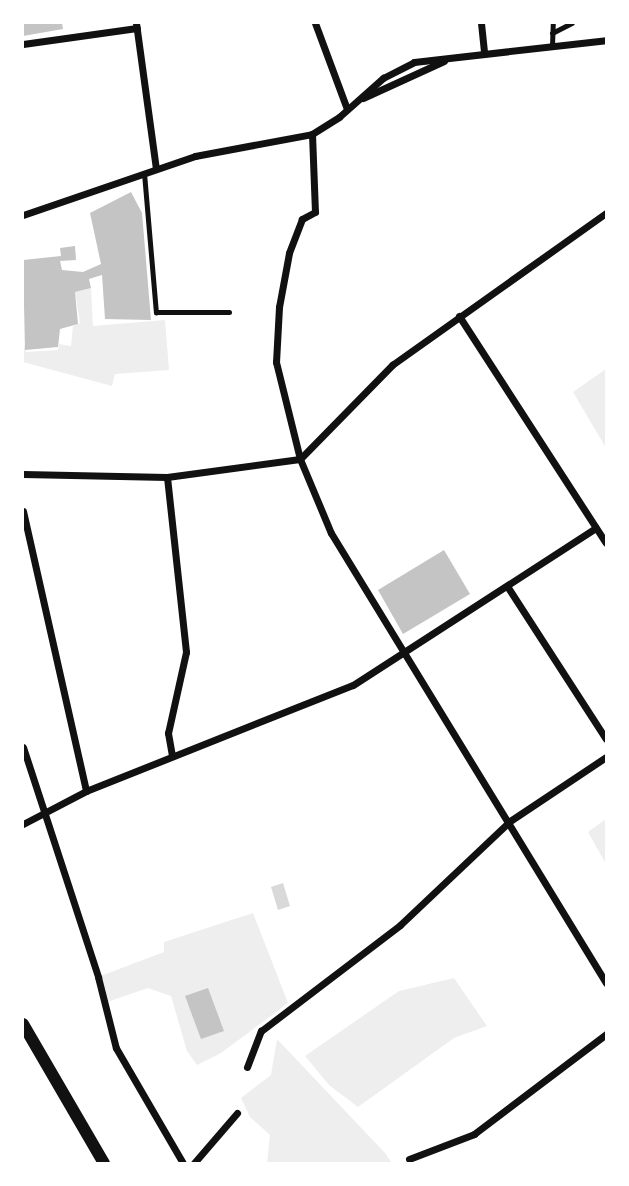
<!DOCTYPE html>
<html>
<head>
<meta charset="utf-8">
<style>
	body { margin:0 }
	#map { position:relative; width:629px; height:1186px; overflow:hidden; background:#fff; font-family:"Times New Roman",serif }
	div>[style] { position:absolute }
	.green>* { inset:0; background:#eee }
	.water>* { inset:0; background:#d9d9d9 }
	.building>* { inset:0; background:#c4c4c4 }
	.service>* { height:5px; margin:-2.5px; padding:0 2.5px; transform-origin:2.5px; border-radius:2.5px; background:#111 }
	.minor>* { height:7px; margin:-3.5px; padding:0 3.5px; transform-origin:3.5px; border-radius:3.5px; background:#111 }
	.tertiary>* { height:12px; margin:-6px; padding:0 6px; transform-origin:6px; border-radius:6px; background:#111 }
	span { translate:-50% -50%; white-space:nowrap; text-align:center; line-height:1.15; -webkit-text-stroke:5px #fff; paint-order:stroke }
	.frame { position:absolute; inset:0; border:24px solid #fff; pointer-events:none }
</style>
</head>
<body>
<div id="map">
	<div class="green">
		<div style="clip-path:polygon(91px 288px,93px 326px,165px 320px,169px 370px,115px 374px,112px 386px,23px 362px,23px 341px,26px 352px,58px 350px,59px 344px,71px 346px,73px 326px,80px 323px,75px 292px)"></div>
		<div style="clip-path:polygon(606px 369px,606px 448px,573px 392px)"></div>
		<div style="clip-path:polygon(606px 819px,606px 864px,588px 832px)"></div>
		<div style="clip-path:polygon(253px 913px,288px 1003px,221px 1053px,197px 1065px,187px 1051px,171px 996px,148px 988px,107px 1002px,98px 977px,164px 952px,164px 942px)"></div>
		<div style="clip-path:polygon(454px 978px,487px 1026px,454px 1038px,358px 1107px,329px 1085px,305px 1056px,399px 991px)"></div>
		<div style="clip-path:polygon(277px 1039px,385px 1153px,392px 1163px,267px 1163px,270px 1135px,250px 1117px,241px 1098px,271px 1075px)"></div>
	</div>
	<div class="water">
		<div style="clip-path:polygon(283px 883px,290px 906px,278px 910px,271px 887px)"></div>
	</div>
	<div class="building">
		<div style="clip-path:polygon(23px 23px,62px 23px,63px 29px,23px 36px)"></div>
		<div style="clip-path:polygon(131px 192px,142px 213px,151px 320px,105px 319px,102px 275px,89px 279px,91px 288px,75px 292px,78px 324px,60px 329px,58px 347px,25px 350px,23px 260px,61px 256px,60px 248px,75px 246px,76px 260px,60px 261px,62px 270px,83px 272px,101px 264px,90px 213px)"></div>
		<div style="clip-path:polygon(444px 550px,470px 594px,403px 634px,378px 590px)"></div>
		<div style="clip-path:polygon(208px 988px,224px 1031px,201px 1039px,185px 996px)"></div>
	</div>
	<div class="service">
		<div style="left:552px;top:33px;width:22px;rotate:-27deg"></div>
		<div style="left:552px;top:46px;width:23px;rotate:-88deg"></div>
		<div style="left:144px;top:173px;width:140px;rotate:85.1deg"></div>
		<div style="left:156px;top:312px;width:73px"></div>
	</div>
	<div class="minor">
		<div style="left:136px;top:23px;width:147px;rotate:82.2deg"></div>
		<div style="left:315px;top:23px;width:92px;rotate:69.6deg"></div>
		<div style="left:481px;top:23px;width:31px;rotate:84deg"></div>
		<div style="left:23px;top:44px;width:115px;rotate:-8deg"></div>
		<div style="left:363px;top:98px;width:89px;rotate:-24.6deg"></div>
		<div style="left:312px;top:134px;width:78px;rotate:87.8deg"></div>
		<div style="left:315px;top:212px;width:15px;rotate:152deg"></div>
		<div style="left:302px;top:219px;width:36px;rotate:111deg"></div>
		<div style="left:289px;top:253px;width:55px;rotate:100.5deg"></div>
		<div style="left:279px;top:307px;width:55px;rotate:93.1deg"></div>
		<div style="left:276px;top:362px;width:100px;rotate:76.1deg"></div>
		<div style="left:300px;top:459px;width:80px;rotate:67.3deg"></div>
		<div style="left:331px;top:533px;width:527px;rotate:58.57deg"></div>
		<div style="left:23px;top:215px;width:182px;rotate:-18.9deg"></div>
		<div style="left:195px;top:156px;width:119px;rotate:-10.6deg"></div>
		<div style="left:312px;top:134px;width:32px;rotate:-32deg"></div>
		<div style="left:339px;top:117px;width:59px;rotate:-41.6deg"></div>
		<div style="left:383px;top:78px;width:35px;rotate:-27deg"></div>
		<div style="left:414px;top:62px;width:193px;rotate:-6.5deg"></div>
		<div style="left:459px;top:316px;width:270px;rotate:57.1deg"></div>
		<div style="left:23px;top:474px;width:144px;rotate:1.2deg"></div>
		<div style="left:167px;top:477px;width:134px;rotate:-7.7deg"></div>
		<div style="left:300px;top:459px;width:132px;rotate:-45.6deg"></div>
		<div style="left:392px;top:365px;width:262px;rotate:-35.4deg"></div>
		<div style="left:167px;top:477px;width:176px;rotate:83.8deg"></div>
		<div style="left:186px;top:652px;width:83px;rotate:102.5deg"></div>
		<div style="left:168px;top:733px;width:23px;rotate:80deg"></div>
		<div style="left:23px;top:511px;width:287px;rotate:77.3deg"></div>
		<div style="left:507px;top:586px;width:182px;rotate:57.1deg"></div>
		<div style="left:23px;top:747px;width:242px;rotate:71.9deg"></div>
		<div style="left:98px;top:977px;width:73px;rotate:75.8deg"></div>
		<div style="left:116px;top:1048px;width:133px;rotate:59.8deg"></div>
		<div style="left:23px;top:824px;width:71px;rotate:-27.6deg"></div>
		<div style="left:86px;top:791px;width:287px;rotate:-21.7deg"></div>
		<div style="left:353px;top:685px;width:289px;rotate:-32.9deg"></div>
		<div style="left:247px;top:1067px;width:39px;rotate:-69deg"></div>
		<div style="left:261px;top:1031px;width:175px;rotate:-37.3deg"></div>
		<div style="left:400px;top:925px;width:151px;rotate:-43.4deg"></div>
		<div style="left:510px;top:821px;width:115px;rotate:-33.7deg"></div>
		<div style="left:409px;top:1159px;width:70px;rotate:-21deg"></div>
		<div style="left:474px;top:1134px;width:166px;rotate:-37.1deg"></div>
		<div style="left:194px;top:1163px;width:66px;rotate:-49.3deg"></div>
	</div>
	<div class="tertiary">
		<div style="left:23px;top:1024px;width:161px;rotate:59.8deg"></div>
	</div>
	<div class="frame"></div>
</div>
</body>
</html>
